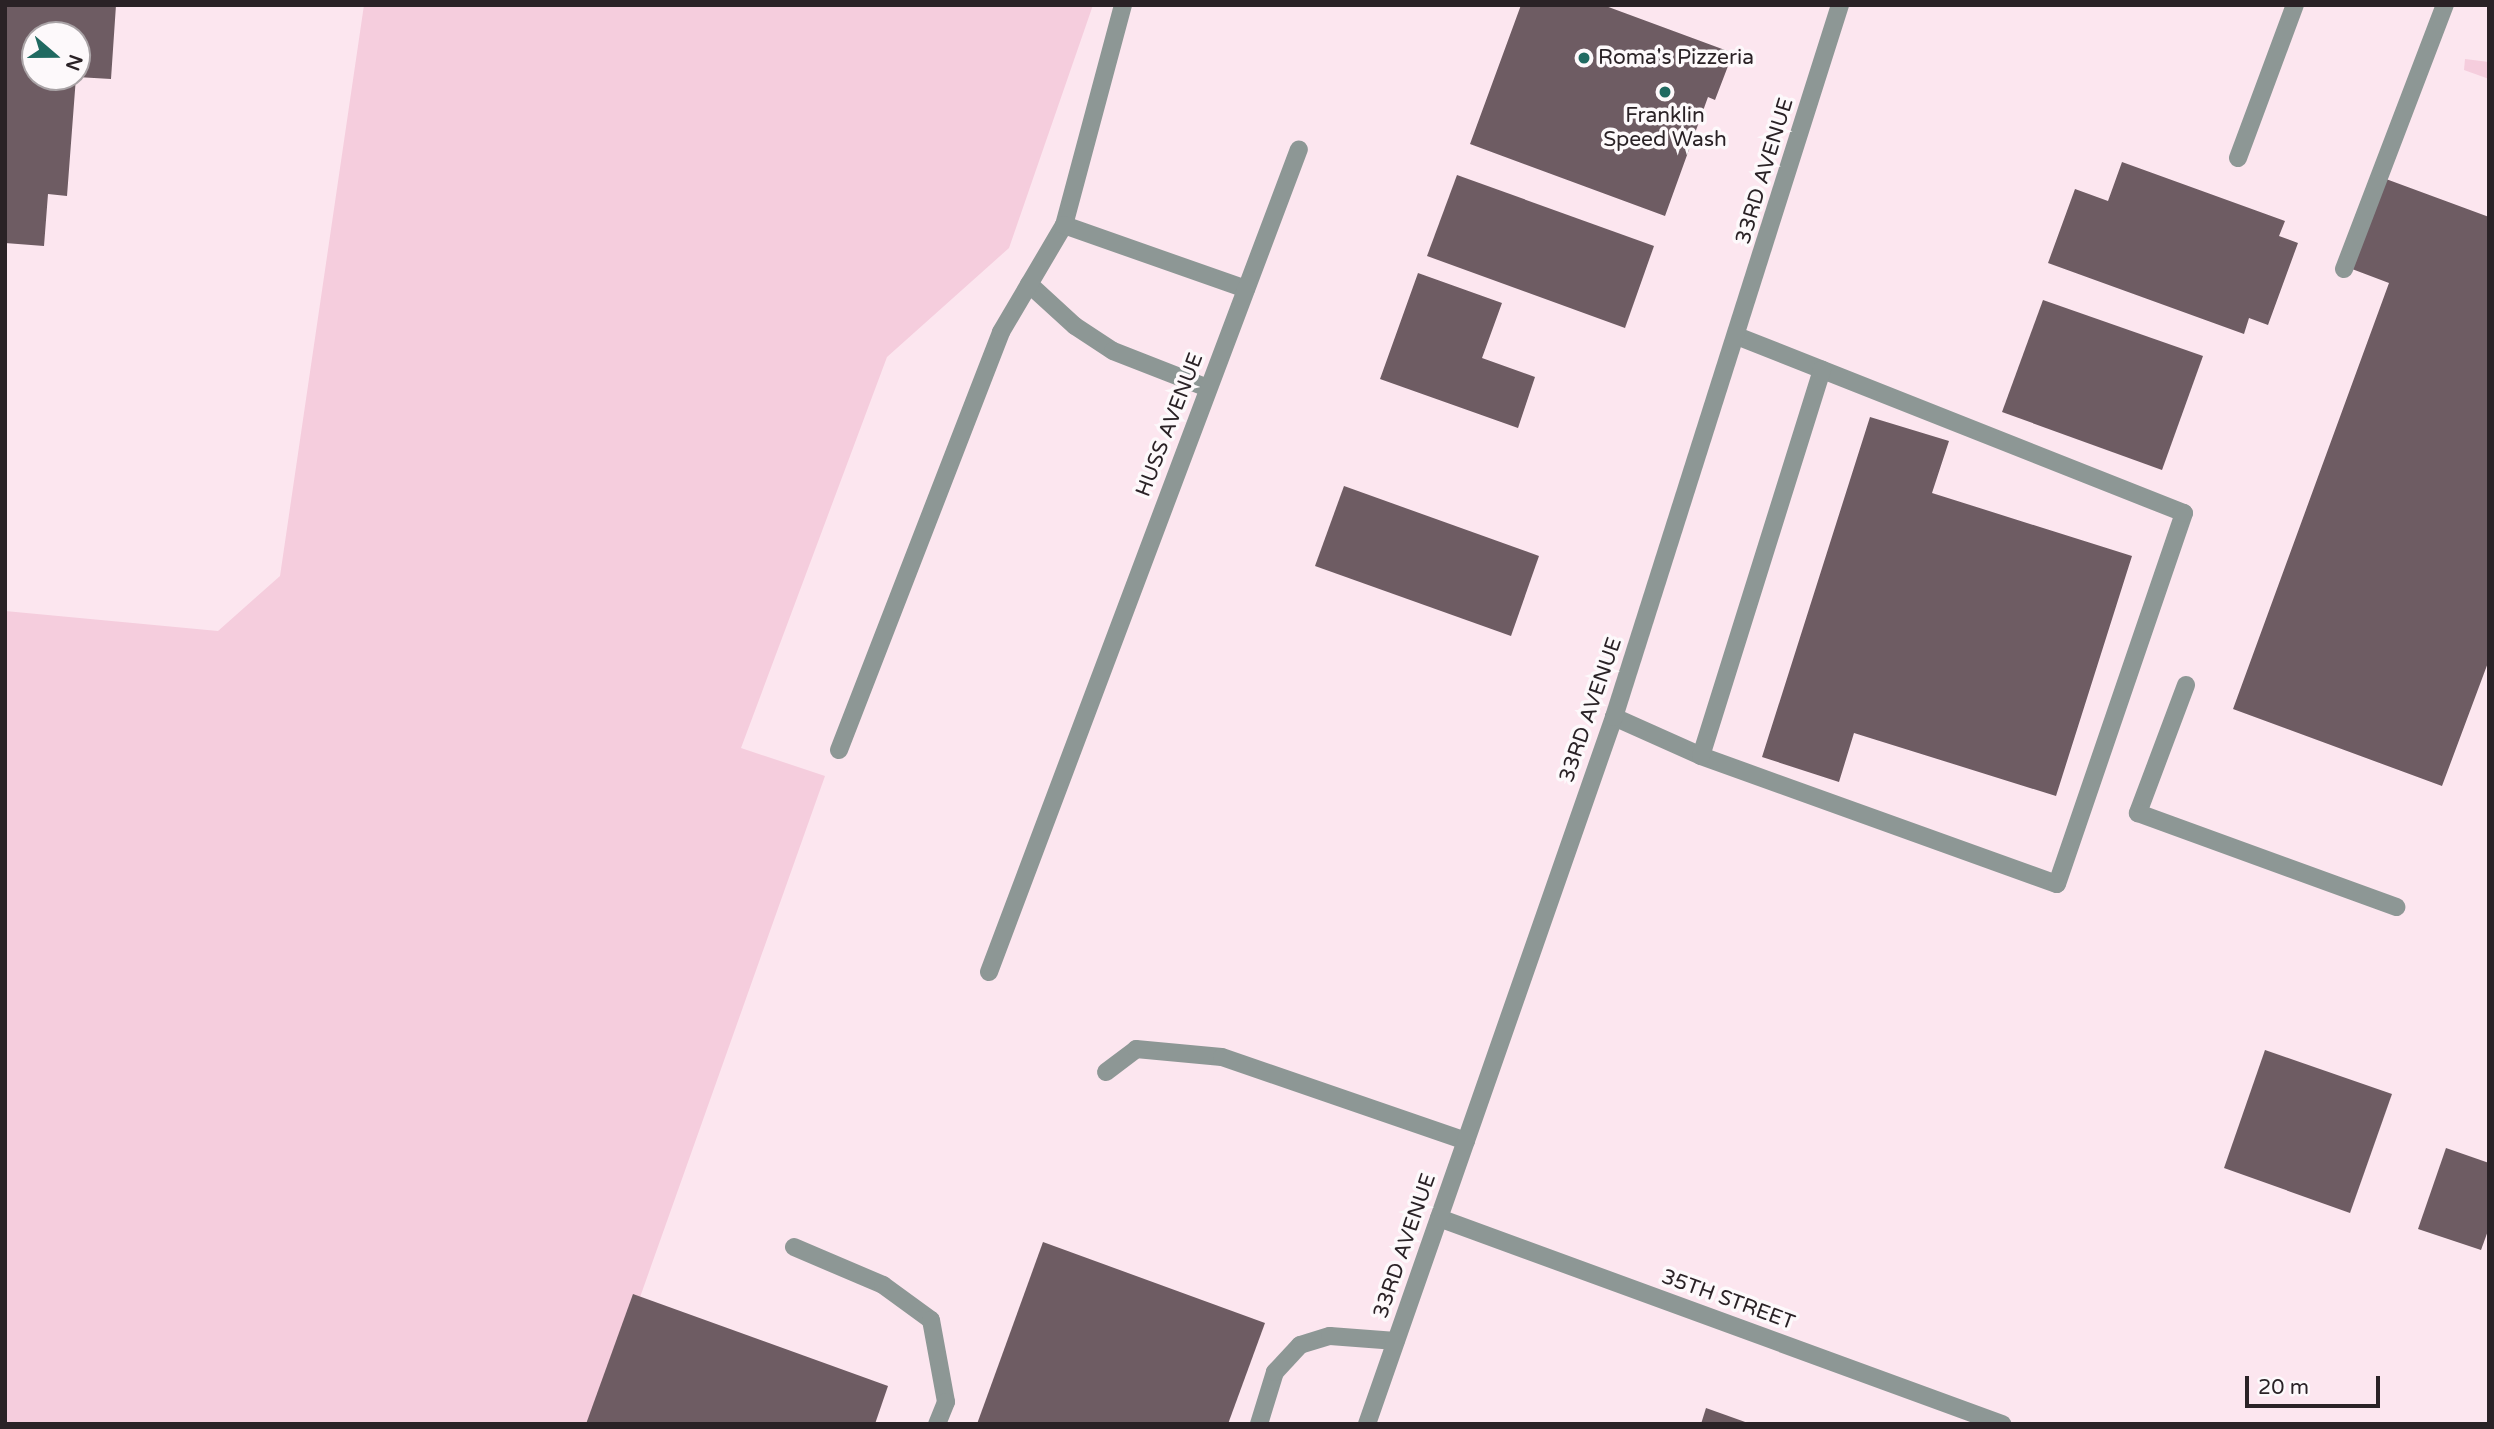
<!DOCTYPE html>
<html>
<head>
<meta charset="utf-8">
<style>
	body { margin:0 }
	#map { position:relative; width:2494px; height:1429px; overflow:hidden; background:#fce6ef; font-family:"Varela Round",sans-serif }
	div>[style] { position:absolute }
	.green>* { inset:0; background:#f5cddd }
	.building>* { inset:0; background:#6e5c63 }
	.service>* { height:18px; margin:-9px; padding:0 9px; transform-origin:9px; border-radius:9px; background:#8d9795 }
	.minor>* { height:18px; margin:-9px; padding:0 9px; transform-origin:9px; border-radius:9px; background:#8d9795 }
	.dots>* { width:19px; height:19px; translate:-50% -50%; box-sizing:border-box; border:4px solid #fdf9fb; border-radius:50% }
	span { translate:-50% -50%; white-space:nowrap; text-align:center; line-height:1.15; -webkit-text-stroke:7px #fdf9fb; paint-order:stroke }
	.poi-label { font-size:21px; color:#2a2226 }
	.left { translate:0 -50%; text-align:left }
	.street-label { font-size:21px; color:#2a2226 }
	.frame { position:absolute; inset:0; border:7px solid #2a2226; pointer-events:none }
	.north { position:absolute; left:21px; top:21px; width:70px; height:70px; box-sizing:border-box; background:#fdf9fb; border:2px solid #a9a3a6; border-radius:50%; rotate:110deg; font-size:19px; font-weight:700; line-height:28px; text-align:center; color:#2a2226 }
	.north::after { content:''; display:block; margin:auto; width:24px; height:32px; background:#206a61; clip-path:polygon(50% 0,100% 100%,50% 72%,0 100%) }
	.scale { position:absolute; left:2245px; top:1376px; width:135px; height:32px; box-sizing:border-box; border:4px solid #2a2226; border-top:0; padding-left:9px; font-size:21px; line-height:24px; white-space:nowrap; color:#2a2226; -webkit-text-stroke:5px #fdf9fb; paint-order:stroke }
</style>
</head>
<body>
<div id="map">
	<div class="green">
		<div style="clip-path:polygon(364px 5px,1093px 5px,1009px 248px,887px 357px,741px 748px,825px 776px,595px 1424px,5px 1424px,5px 611px,218px 631px,280px 576px)"></div>
		<div style="clip-path:polygon(2465px 59px,2489px 62px,2489px 79px,2464px 70px)"></div>
	</div>
	<div class="building">
		<div style="clip-path:polygon(5px 5px,116px 5px,111px 79px,77px 77px,77px 35px,35px 35px,35px 77px,76px 77px,67px 196px,48px 194px,44px 246px,5px 243px)"></div>
		<div style="clip-path:polygon(1521px 5px,1603px 5px,1733px 53px,1715px 100px,1708px 97px,1665px 216px,1470px 144px)"></div>
		<div style="clip-path:polygon(2122px 162px,2285px 221px,2279px 236px,2298px 243px,2268px 325px,2249px 318px,2244px 334px,2048px 263px,2075px 189px,2108px 201px)"></div>
		<div style="clip-path:polygon(1457px 175px,1654px 246px,1625px 328px,1427px 256px)"></div>
		<div style="clip-path:polygon(2386px 179px,2489px 217px,2489px 660px,2442px 786px,2233px 709px,2389px 283px,2352px 269px)"></div>
		<div style="clip-path:polygon(1418px 273px,1502px 303px,1482px 358px,1535px 377px,1518px 428px,1380px 379px)"></div>
		<div style="clip-path:polygon(2043px 300px,2203px 356px,2162px 470px,2002px 412px)"></div>
		<div style="clip-path:polygon(1870px 417px,1949px 441px,1932px 493px,2132px 556px,2056px 796px,1854px 733px,1839px 782px,1762px 757px)"></div>
		<div style="clip-path:polygon(1344px 486px,1539px 556px,1511px 636px,1315px 566px)"></div>
		<div style="clip-path:polygon(2265px 1050px,2392px 1094px,2350px 1213px,2224px 1168px)"></div>
		<div style="clip-path:polygon(2446px 1148px,2489px 1163px,2489px 1228px,2481px 1250px,2418px 1229px)"></div>
		<div style="clip-path:polygon(1043px 1242px,1265px 1323px,1228px 1424px,977px 1424px)"></div>
		<div style="clip-path:polygon(633px 1294px,888px 1386px,875px 1424px,586px 1424px)"></div>
		<div style="clip-path:polygon(1706px 1408px,1748px 1423px,1748px 1424px,1701px 1424px)"></div>
	</div>
	<div class="service">
		<div style="left:2238px;top:158px;width:163px;rotate:-69.6deg"></div>
		<div style="left:2344px;top:269px;width:283px;rotate:-69.1deg"></div>
		<div style="left:1029px;top:284px;width:62px;rotate:42.4deg"></div>
		<div style="left:1075px;top:326px;width:45px;rotate:33.3deg"></div>
		<div style="left:1113px;top:351px;width:102px;rotate:21.3deg"></div>
		<div style="left:2186px;top:685px;width:137px;rotate:110.6deg"></div>
		<div style="left:2138px;top:813px;width:275px;rotate:20deg"></div>
		<div style="left:1614px;top:717px;width:95px;rotate:24.1deg"></div>
		<div style="left:1701px;top:756px;width:378px;rotate:19.8deg"></div>
		<div style="left:2057px;top:884px;width:392px;rotate:-71.1deg"></div>
		<div style="left:2184px;top:513px;width:480px;rotate:-158.4deg"></div>
		<div style="left:839px;top:750px;width:448px;rotate:-68.8deg"></div>
		<div style="left:1001px;top:332px;width:124px;rotate:-59.5deg"></div>
		<div style="left:1701px;top:756px;width:405px;rotate:-72.6deg"></div>
		<div style="left:1106px;top:1072px;width:38px;rotate:-37deg"></div>
		<div style="left:1136px;top:1049px;width:86px;rotate:5.3deg"></div>
		<div style="left:1222px;top:1057px;width:258px;rotate:19deg"></div>
		<div style="left:794px;top:1247px;width:97px;rotate:23.1deg"></div>
		<div style="left:883px;top:1285px;width:59px;rotate:36.1deg"></div>
		<div style="left:931px;top:1320px;width:83px;rotate:79.6deg"></div>
		<div style="left:946px;top:1402px;width:24px;rotate:112deg"></div>
		<div style="left:1259px;top:1424px;width:54px;rotate:-72.9deg"></div>
		<div style="left:1275px;top:1372px;width:37px;rotate:-47deg"></div>
		<div style="left:1300px;top:1345px;width:31px;rotate:-17deg"></div>
		<div style="left:1330px;top:1336px;width:66px;rotate:4.3deg"></div>
	</div>
	<div class="minor">
		<div style="left:1123px;top:5px;width:228px;rotate:105deg"></div>
		<div style="left:1064px;top:225px;width:193px;rotate:19.4deg"></div>
		<div style="left:989px;top:972px;width:879px;rotate:-69.36deg"></div>
		<div style="left:1439px;top:1218px;width:600px;rotate:20.1deg"></div>
		<div style="left:1367px;top:1424px;width:749px;rotate:-70.74deg"></div>
		<div style="left:1614px;top:717px;width:747px;rotate:-72.39deg"></div>
	</div>
	<div class="dots">
		<div style="left:1584px;top:58px;background:#206a61"></div>
		<div style="left:1665px;top:92px;background:#206a61"></div>
	</div>
	<div class="poi-label">
		<span class="left" style="left:1598px;top:58px">Roma's Pizzeria</span>
		<span style="left:1665px;top:128px">Franklin<br>Speed Wash</span>
	</div>
	<div class="street-label">
		<span style="left:1765px;top:171px;rotate:-73deg">33RD AVENUE</span>
		<span style="left:1170px;top:425px;rotate:-69deg">HUSS AVENUE</span>
		<span style="left:1591px;top:710px;rotate:-71deg">33RD AVENUE</span>
		<span style="left:1405px;top:1246px;rotate:-71deg">33RD AVENUE</span>
		<span style="left:1728px;top:1300px;rotate:20deg">35TH STREET</span>
	</div>
	<div class="frame"></div>
	<div class="north">N</div>
	<div class="scale">20 m</div>
</div>
</body>
</html>
